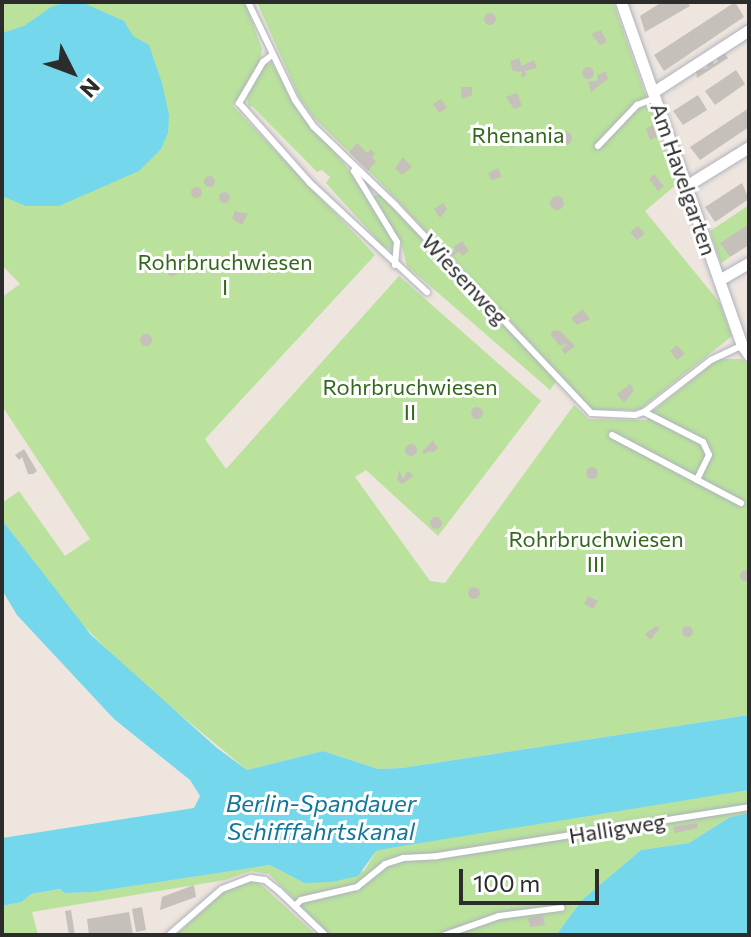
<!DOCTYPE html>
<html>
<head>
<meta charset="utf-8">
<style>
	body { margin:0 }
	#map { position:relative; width:751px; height:937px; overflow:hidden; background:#ede5de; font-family:Commissioner,sans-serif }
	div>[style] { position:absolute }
	.green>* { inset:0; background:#bae29d }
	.water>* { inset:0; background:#75d7eb }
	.building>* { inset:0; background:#c6c0ba }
	.round { border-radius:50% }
	.roads { filter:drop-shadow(0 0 2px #afb2bc) drop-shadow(0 0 2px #afb2bc) }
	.lane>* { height:6px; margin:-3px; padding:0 3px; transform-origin:3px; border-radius:3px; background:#fff }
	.street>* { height:11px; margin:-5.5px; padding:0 5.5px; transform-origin:5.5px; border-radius:5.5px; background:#fff }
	span { translate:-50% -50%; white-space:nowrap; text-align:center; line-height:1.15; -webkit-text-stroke:6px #fff; paint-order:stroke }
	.park-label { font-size:22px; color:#33681d }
	.street-label { font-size:22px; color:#2c2c2c }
	.water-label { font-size:24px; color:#11779a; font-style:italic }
	.frame { position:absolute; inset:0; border:4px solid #2c2c2c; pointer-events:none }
	.north { position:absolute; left:32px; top:32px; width:80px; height:80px; -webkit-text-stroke:6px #fff; paint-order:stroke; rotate:132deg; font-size:22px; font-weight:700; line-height:32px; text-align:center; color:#2c2c2c }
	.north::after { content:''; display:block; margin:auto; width:28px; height:36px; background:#2c2c2c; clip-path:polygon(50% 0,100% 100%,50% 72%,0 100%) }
	.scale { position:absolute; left:459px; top:869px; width:140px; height:36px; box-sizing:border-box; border:4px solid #2c2c2c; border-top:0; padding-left:10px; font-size:24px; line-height:28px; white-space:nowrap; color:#2c2c2c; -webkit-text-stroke:6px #fff; paint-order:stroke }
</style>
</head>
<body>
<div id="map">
	<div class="green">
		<div style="clip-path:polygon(2px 2px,245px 2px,262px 49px,260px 61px,233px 106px,375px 255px,205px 439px,226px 469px,399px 276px,541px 401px,438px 536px,366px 470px,355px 477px,430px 581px,445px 583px,574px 405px,589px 419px,647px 420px,652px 412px,718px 359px,741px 359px,749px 364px,749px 715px,402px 768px,378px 769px,323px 751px,247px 770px,130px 673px,72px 614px,2px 520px,2px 503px,19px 491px,65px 556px,90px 539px,2px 406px,2px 297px,20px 284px,2px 265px)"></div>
		<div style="clip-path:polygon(257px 2px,613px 2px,677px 184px,645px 211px,720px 303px,732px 336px,639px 410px,593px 410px,377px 179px,313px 117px,299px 97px)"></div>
		<div style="clip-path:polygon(272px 63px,299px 113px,344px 163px,367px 197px,394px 242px,393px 251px,383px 246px,326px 183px,330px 177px,322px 170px,317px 172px,252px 106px,249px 108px,246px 93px,265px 64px)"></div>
		<div style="clip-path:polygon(379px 194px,523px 343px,556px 382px,550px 390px,407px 266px,401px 242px,376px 200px,374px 196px)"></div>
		<div style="clip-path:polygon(749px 205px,748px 225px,721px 243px,730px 257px,721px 263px,710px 231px)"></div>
		<div style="clip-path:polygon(749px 790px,749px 813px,730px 817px,689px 843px,641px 850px,582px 900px,556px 935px,330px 935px,269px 874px,251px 871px,225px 880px,32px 912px,38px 935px,2px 935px,2px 906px,22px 902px,31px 894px,61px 889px,66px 893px,92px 892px,270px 865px,304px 883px,364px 871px,376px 851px,416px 842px)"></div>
		<div style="clip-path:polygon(256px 880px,316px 935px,176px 935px,232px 884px)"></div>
	</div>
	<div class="water">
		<div style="clip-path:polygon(67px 2px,86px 4px,124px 21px,133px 36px,149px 45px,162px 83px,169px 115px,168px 133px,161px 149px,139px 171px,59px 206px,26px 206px,2px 196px,2px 33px,24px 26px,51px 7px)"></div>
		<div style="clip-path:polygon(2px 520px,91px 635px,217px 748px,247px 770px,323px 751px,378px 769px,402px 768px,749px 715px,749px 790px,390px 848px,376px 851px,358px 876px,332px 882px,304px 883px,270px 865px,93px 892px,65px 893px,60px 889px,31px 894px,22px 902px,2px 906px,2px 838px,194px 808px,200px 796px,190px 780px,114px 719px,17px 615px,2px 590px)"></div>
		<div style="clip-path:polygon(749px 813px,749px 935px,556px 935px,582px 900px,641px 850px,689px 843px,730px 817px)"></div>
	</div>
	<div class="building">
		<div style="clip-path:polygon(662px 2px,687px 2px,690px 6px,645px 32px,640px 16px)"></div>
		<div style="clip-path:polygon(735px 2px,744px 17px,664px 71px,654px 55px)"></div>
		<div class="round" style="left:484px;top:13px;width:12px;height:12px"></div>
		<div style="clip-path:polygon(601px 30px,607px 42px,600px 45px,591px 34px)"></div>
		<div style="clip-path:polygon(724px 53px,728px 58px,697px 78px,696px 71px,708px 68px,706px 65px,712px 61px,714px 64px,718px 61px,716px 58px)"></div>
		<div style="clip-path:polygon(519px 58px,522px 66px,534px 60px,537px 68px,525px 71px,527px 75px,521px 78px,522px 72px,513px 71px,510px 61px)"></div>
		<div class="round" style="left:582px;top:67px;width:12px;height:12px"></div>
		<div style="clip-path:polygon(736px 70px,745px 84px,715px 105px,705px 91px)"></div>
		<div style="clip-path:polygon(606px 71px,608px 79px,591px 92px,588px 82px,598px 80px,597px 75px)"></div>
		<div style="clip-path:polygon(461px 87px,472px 87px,472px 95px,462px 99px)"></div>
		<div style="clip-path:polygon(517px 93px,522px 106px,514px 109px,506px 97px)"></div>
		<div style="clip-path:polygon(698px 95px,707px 110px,683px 125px,673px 111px)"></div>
		<div style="clip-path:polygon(441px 99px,447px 108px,439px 113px,433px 104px)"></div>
		<div style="clip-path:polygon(749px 108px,749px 127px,700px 160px,690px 147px)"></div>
		<div style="clip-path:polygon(653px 125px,657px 137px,650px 140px,646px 128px)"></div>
		<div class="round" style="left:558px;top:131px;width:14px;height:14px"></div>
		<div style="clip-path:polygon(511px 134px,517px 143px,511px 149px,509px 143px,502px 144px,500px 138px)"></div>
		<div style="clip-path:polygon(357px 143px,367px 153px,371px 149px,375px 154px,372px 157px,376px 162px,368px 171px,349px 152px)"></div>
		<div style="clip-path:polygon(403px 157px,412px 167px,402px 175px,395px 168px)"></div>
		<div style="clip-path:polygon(498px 168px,502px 177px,491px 180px,488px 173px)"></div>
		<div style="clip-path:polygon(654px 174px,664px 186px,658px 191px,649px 179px)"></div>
		<div class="round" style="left:203.5px;top:175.5px;width:11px;height:11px"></div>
		<div style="clip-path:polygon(742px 183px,749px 199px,715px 222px,705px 207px)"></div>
		<div class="round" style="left:190.5px;top:186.5px;width:11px;height:11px"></div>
		<div class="round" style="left:218.5px;top:191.5px;width:11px;height:11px"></div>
		<div class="round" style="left:550px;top:196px;width:14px;height:14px"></div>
		<div style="clip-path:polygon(443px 203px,447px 209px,440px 218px,434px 209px)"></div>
		<div style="clip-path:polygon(235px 211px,248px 214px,242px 225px,232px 219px)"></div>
		<div style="clip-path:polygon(749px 224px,749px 245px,730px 257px,720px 243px)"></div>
		<div style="clip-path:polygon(638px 226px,645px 234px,637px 240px,630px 232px)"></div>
		<div style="clip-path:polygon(462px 241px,469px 251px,462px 256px,459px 251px,451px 258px,448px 255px,455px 250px,453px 247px)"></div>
		<div class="round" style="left:166.5px;top:264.5px;width:11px;height:11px"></div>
		<div style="clip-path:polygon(583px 309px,590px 319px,577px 325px,571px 318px)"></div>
		<div style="clip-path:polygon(554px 330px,560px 331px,575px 346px,565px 354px,561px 349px,568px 344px,560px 346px,550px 334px)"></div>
		<div class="round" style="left:140px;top:334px;width:12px;height:12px"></div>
		<div style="clip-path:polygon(677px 345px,685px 354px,677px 360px,670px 351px)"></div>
		<div style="clip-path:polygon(630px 384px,634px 390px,624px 403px,617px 394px)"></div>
		<div class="round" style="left:471px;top:407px;width:12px;height:12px"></div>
		<div style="clip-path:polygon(433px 440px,438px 448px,433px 453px,430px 451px,424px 454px,422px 452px)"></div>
		<div class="round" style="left:405px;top:444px;width:12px;height:12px"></div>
		<div style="clip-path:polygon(24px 449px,37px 471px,33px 474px,28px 474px,22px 457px,19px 460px,15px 455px)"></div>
		<div class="round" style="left:586px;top:467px;width:12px;height:12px"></div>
		<div style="clip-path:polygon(399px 470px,403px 479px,408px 471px,414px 476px,402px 484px,397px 480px)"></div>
		<div class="round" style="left:430px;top:517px;width:12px;height:12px"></div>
		<div class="round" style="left:739.5px;top:569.5px;width:11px;height:11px"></div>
		<div class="round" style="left:468px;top:587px;width:12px;height:12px"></div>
		<div style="clip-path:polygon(588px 596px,598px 601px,593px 609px,584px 604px)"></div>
		<div class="round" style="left:681.5px;top:625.5px;width:11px;height:11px"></div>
		<div style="clip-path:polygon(656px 626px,660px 628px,650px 640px,645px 634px)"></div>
		<div style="clip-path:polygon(697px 823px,698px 828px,675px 833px,673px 827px)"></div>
		<div style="clip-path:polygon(194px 885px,196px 897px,160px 910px,162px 897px)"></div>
		<div style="clip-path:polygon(142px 907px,146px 930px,136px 932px,132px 909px)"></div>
		<div style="clip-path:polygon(71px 910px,75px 935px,69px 935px,65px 911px)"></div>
		<div style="clip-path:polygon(129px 912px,133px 935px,89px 935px,87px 919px)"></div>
		<div style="clip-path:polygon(543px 916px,545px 925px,530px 927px,528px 918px)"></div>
	</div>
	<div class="roads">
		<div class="lane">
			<div style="left:248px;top:2px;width:109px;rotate:64.4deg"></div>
			<div style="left:295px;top:100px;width:32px;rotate:55deg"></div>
			<div style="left:313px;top:126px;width:115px;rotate:43.9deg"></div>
			<div style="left:396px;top:206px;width:284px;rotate:46.7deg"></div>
			<div style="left:591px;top:413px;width:44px;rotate:2.6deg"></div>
			<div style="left:635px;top:415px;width:9px;rotate:-18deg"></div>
			<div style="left:644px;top:412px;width:85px;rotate:-37.8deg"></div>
			<div style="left:711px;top:360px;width:33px;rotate:-25deg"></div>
			<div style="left:272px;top:55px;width:11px;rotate:142deg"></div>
			<div style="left:263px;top:62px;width:48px;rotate:120.3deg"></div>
			<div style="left:239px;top:103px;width:107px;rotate:48.4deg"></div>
			<div style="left:310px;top:183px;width:160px;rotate:43deg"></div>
			<div style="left:598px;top:146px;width:57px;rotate:-46.4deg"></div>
			<div style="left:637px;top:105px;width:19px;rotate:-21deg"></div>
			<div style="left:356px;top:169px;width:3px;rotate:135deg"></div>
			<div style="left:354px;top:171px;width:83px;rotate:58.8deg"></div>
			<div style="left:397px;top:242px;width:23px;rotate:95deg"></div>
			<div style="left:644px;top:412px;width:66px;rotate:27deg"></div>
			<div style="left:703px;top:442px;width:14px;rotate:65deg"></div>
			<div style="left:709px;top:455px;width:28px;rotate:116deg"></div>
			<div style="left:612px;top:435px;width:146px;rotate:27.8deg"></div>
			<div style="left:295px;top:906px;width:8px;rotate:-45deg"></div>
			<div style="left:301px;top:900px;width:57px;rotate:-13.1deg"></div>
			<div style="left:357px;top:887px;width:36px;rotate:-39deg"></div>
			<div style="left:385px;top:864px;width:19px;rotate:-18deg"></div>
			<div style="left:403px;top:858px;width:34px;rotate:-3deg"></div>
			<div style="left:437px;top:856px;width:316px;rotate:-8.9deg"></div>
			<div style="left:169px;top:935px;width:70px;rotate:-41deg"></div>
			<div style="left:222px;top:889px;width:31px;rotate:-21deg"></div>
			<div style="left:251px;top:878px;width:14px;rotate:8deg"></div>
			<div style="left:265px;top:880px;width:18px;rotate:38deg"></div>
			<div style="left:279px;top:891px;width:64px;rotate:43.7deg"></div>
			<div style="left:445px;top:935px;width:57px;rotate:-19.4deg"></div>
			<div style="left:499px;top:916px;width:63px;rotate:-7.4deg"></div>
		</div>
		<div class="street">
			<div style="left:621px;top:2px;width:364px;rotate:70.6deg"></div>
			<div style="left:742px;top:345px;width:12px;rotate:55deg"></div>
			<div style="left:653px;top:92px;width:114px;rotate:-32.9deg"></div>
			<div style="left:686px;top:186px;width:74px;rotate:-31.8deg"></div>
			<div style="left:719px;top:280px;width:34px;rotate:-30deg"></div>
		</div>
	</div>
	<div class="park-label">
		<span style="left:518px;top:135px">Rhenania</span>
		<span style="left:225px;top:274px">Rohrbruchwiesen<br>I</span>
		<span style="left:410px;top:399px">Rohrbruchwiesen<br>II</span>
		<span style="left:596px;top:551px">Rohrbruchwiesen<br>III</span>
	</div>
	<div class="street-label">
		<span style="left:684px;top:179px;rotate:71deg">Am Havelgarten</span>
		<span style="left:465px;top:279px;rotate:47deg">Wiesenweg</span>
		<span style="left:617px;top:828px;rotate:-9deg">Halligweg</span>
	</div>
	<div class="water-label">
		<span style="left:321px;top:817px">Berlin-Spandauer<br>Schifffahrtskanal</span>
	</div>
	<div class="frame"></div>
	<div class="north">N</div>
	<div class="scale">100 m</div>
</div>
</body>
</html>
